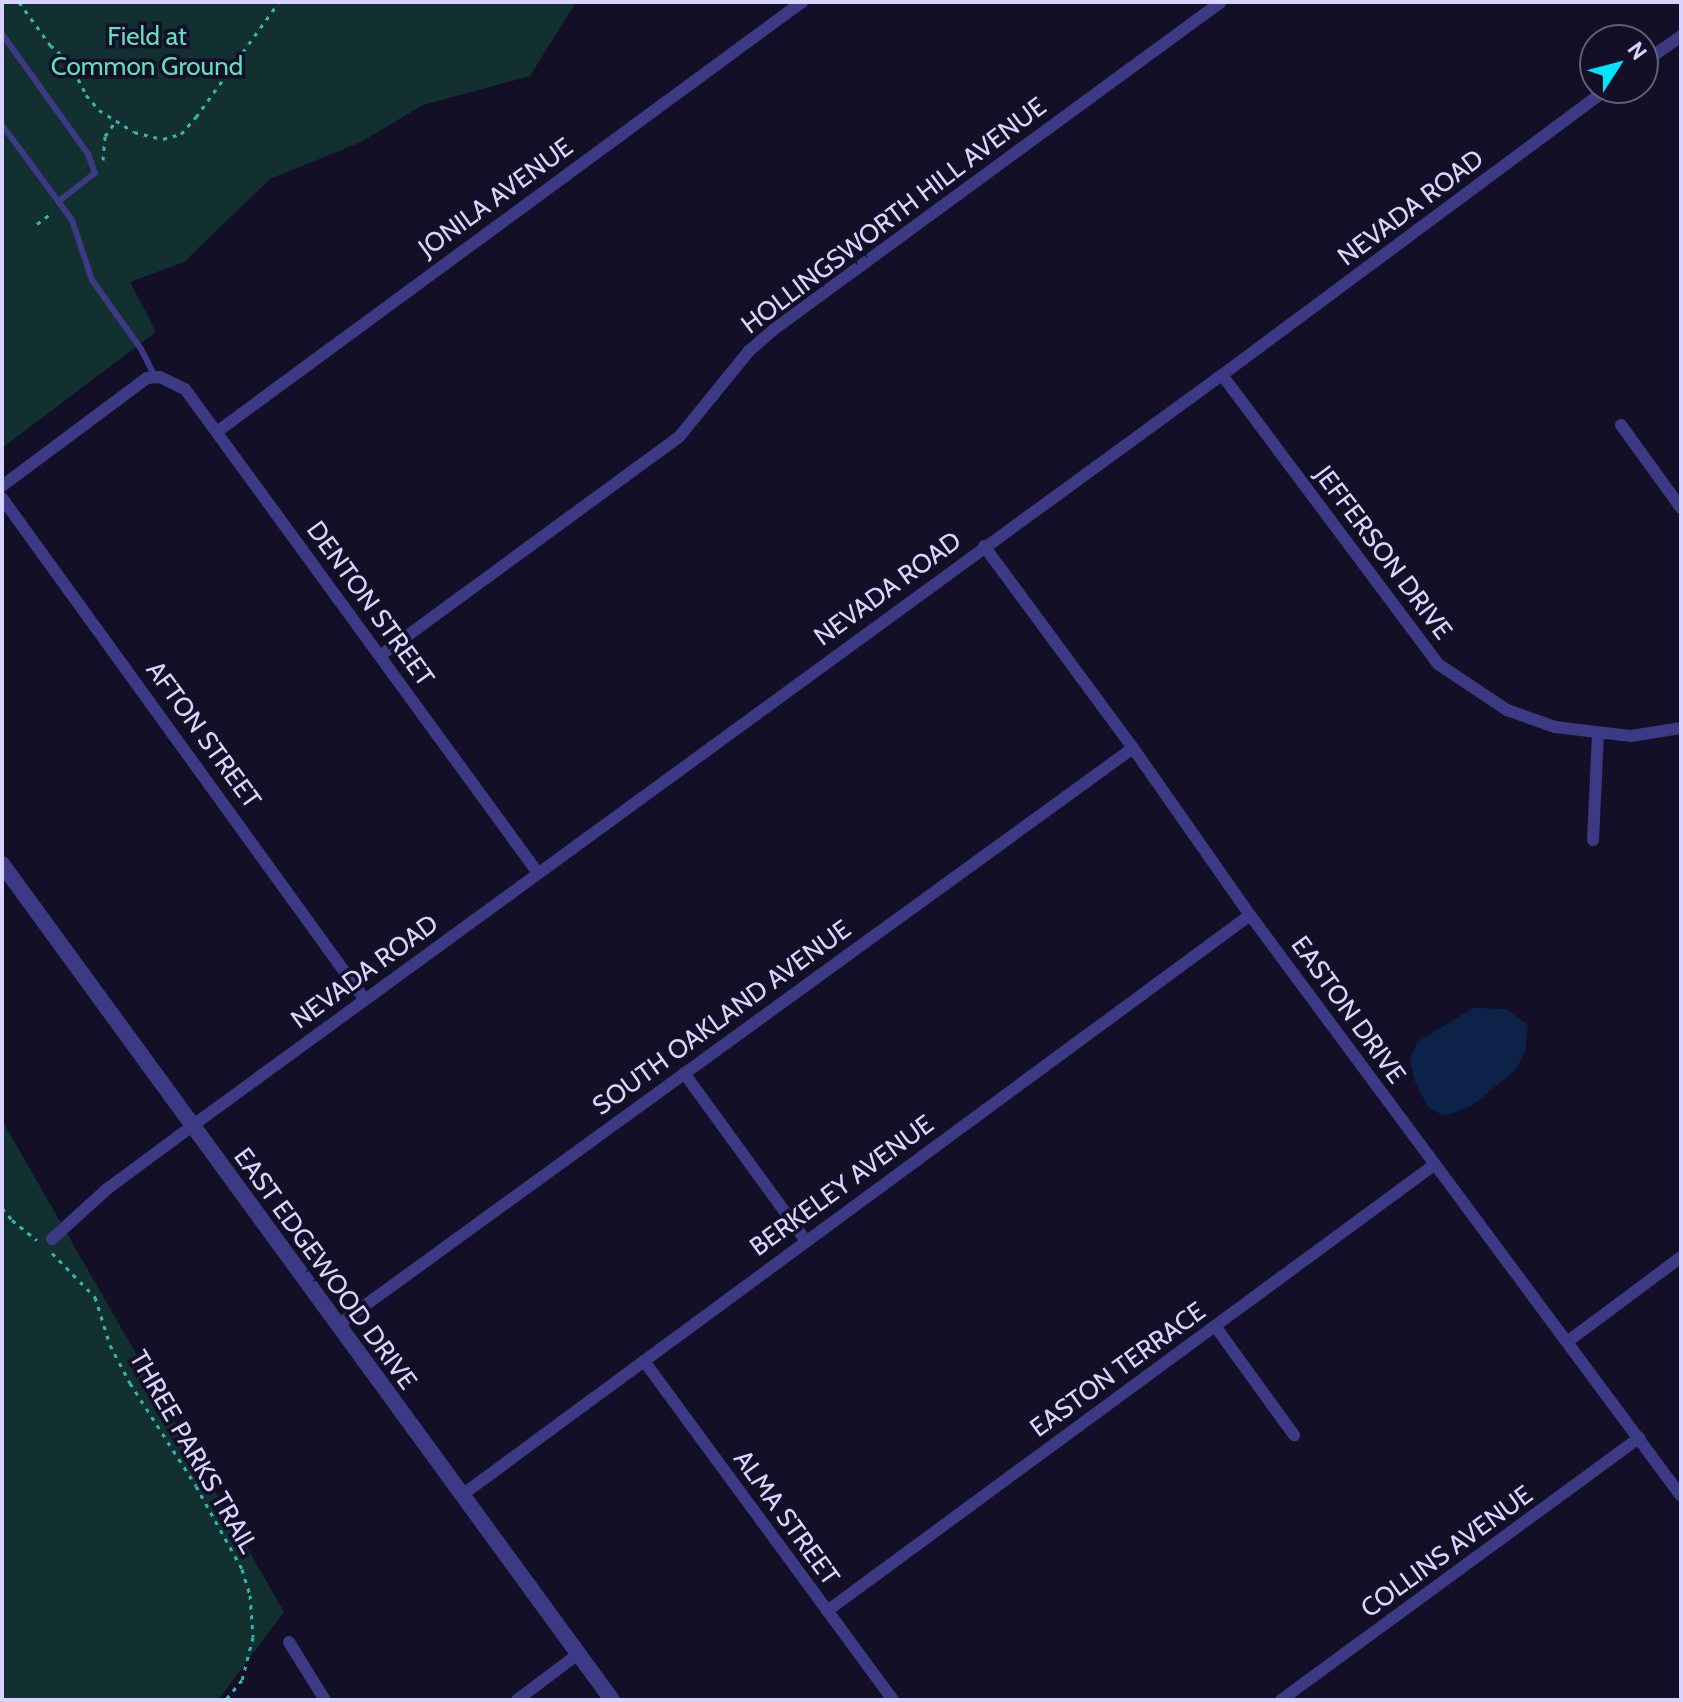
<!DOCTYPE html>
<html>
<head>
<meta charset="utf-8">
<style>
	body { margin:0 }
	#map { position:relative; width:1683px; height:1702px; overflow:hidden; background:#130f26; font-family:Cabin,sans-serif }
	div>[style] { position:absolute }
	.green>* { inset:0; background:#12302f }
	.water>* { inset:0; background:#0c2248 }
	.path>* { height:3px; margin-top:-1.5px; transform-origin:0; background:repeating-linear-gradient(90deg,#2fb8b0 0 4px,transparent 0 10px) }
	.service>* { height:6px; margin:-3px; padding:0 3px; transform-origin:3px; border-radius:3px; background:#3d3a85 }
	.minor>* { height:12px; margin:-6px; padding:0 6px; transform-origin:6px; border-radius:6px; background:#3d3a85 }
	.tertiary>* { height:16px; margin:-8px; padding:0 8px; transform-origin:8px; border-radius:8px; background:#3d3a85 }
	span { translate:-50% -50%; white-space:nowrap; text-align:center; line-height:1.15; -webkit-text-stroke:7px #130f26; paint-order:stroke }
	.park-label { font-size:26px; color:#5fe0c0 }
	.street-label { font-size:26px; color:#d9d4ff }
	.frame { position:absolute; inset:0; border:4px solid #d9d4ff; pointer-events:none }
	.north { position:absolute; left:1579px; top:24px; width:80px; height:80px; box-sizing:border-box; background:#130f26; border:2px solid #625e7d; border-radius:50%; rotate:54deg; font-size:22px; font-weight:700; line-height:32px; text-align:center; color:#d9d4ff }
	.north::after { content:''; display:block; margin:auto; width:28px; height:36px; background:#00e5ff; clip-path:polygon(50% 0,100% 100%,50% 72%,0 100%) }
</style>
</head>
<body>
<div id="map">
	<div class="green">
		<div style="clip-path:polygon(2px 2px,576px 2px,530px 76px,423px 105px,361px 142px,270px 179px,184px 262px,130px 282px,156px 332px,2px 448px)"></div>
		<div style="clip-path:polygon(2px 1120px,284px 1612px,218px 1700px,2px 1700px)"></div>
	</div>
	<div class="water">
		<div style="clip-path:polygon(1473px 1008px,1506px 1009px,1528px 1025px,1525px 1052px,1516px 1069px,1472px 1106px,1444px 1116px,1428px 1107px,1415px 1082px,1410px 1060px,1417px 1042px)"></div>
	</div>
	<div class="path">
		<div style="left:19px;top:2px;width:53px;rotate:54.2deg"></div>
		<div style="left:50px;top:45px;width:25px;rotate:40deg"></div>
		<div style="left:69px;top:61px;width:38px;rotate:63deg"></div>
		<div style="left:86px;top:95px;width:20px;rotate:49deg"></div>
		<div style="left:99px;top:110px;width:41px;rotate:32.2deg"></div>
		<div style="left:134px;top:132px;width:30px;rotate:14deg"></div>
		<div style="left:163px;top:139px;width:19px;rotate:-16deg"></div>
		<div style="left:181px;top:134px;width:23px;rotate:-49deg"></div>
		<div style="left:196px;top:117px;width:142px;rotate:-54.2deg"></div>
		<div style="left:103px;top:160px;width:24px;rotate:-85deg"></div>
		<div style="left:105px;top:136px;width:17px;rotate:-54deg"></div>
		<div style="left:37px;top:224px;width:20px;rotate:-37deg"></div>
		<div style="left:2px;top:1208px;width:16px;rotate:50deg"></div>
		<div style="left:12px;top:1220px;width:32px;rotate:39deg"></div>
		<div style="left:52px;top:1253px;width:62px;rotate:45.7deg"></div>
		<div style="left:95px;top:1297px;width:50px;rotate:72.6deg"></div>
		<div style="left:110px;top:1345px;width:43px;rotate:62.2deg"></div>
		<div style="left:130px;top:1383px;width:122px;rotate:57.3deg"></div>
		<div style="left:196px;top:1486px;width:95px;rotate:61deg"></div>
		<div style="left:242px;top:1569px;width:27px;rotate:73deg"></div>
		<div style="left:250px;top:1595px;width:42px;rotate:85.9deg"></div>
		<div style="left:253px;top:1637px;width:44px;rotate:104.3deg"></div>
		<div style="left:242px;top:1680px;width:26px;rotate:130deg"></div>
	</div>
	<div class="service">
		<div style="left:2px;top:34px;width:148px;rotate:54.4deg"></div>
		<div style="left:88px;top:154px;width:20px;rotate:70deg"></div>
		<div style="left:95px;top:173px;width:46px;rotate:142.1deg"></div>
		<div style="left:2px;top:125px;width:118px;rotate:53.6deg"></div>
		<div style="left:72px;top:220px;width:63px;rotate:71.6deg"></div>
		<div style="left:92px;top:280px;width:85px;rotate:54.6deg"></div>
		<div style="left:141px;top:349px;width:31px;rotate:63deg"></div>
	</div>
	<div class="minor">
		<div style="left:1643px;top:63px;width:47px;rotate:-35.4deg"></div>
		<div style="left:1222px;top:375px;width:361px;rotate:53.2deg"></div>
		<div style="left:1438px;top:664px;width:83px;rotate:33.7deg"></div>
		<div style="left:1507px;top:710px;width:51px;rotate:19.5deg"></div>
		<div style="left:1555px;top:727px;width:77px;rotate:6.8deg"></div>
		<div style="left:1631px;top:736px;width:51px;rotate:-9.1deg"></div>
		<div style="left:1621px;top:425px;width:102px;rotate:54.1deg"></div>
		<div style="left:218px;top:431px;width:725px;rotate:-36.3deg"></div>
		<div style="left:2px;top:486px;width:181px;rotate:-36.7deg"></div>
		<div style="left:147px;top:378px;width:13px;rotate:-4deg"></div>
		<div style="left:160px;top:377px;width:28px;rotate:26deg"></div>
		<div style="left:185px;top:389px;width:599px;rotate:53.9deg"></div>
		<div style="left:2px;top:498px;width:619px;rotate:54.13deg"></div>
		<div style="left:984px;top:546px;width:251px;rotate:53.6deg"></div>
		<div style="left:1133px;top:748px;width:204px;rotate:55deg"></div>
		<div style="left:1250px;top:915px;width:723px;rotate:53.43deg"></div>
		<div style="left:381px;top:655px;width:369px;rotate:-36.2deg"></div>
		<div style="left:679px;top:437px;width:111px;rotate:-50.9deg"></div>
		<div style="left:749px;top:351px;width:32px;rotate:-41deg"></div>
		<div style="left:773px;top:330px;width:555px;rotate:-36.21deg"></div>
		<div style="left:1593px;top:840px;width:107px;rotate:-87.3deg"></div>
		<div style="left:684px;top:1073px;width:208px;rotate:54deg"></div>
		<div style="left:52px;top:1239px;width:74px;rotate:-42.3deg"></div>
		<div style="left:107px;top:1189px;width:106px;rotate:-36.5deg"></div>
		<div style="left:192px;top:1126px;width:1275px;rotate:-36.1deg"></div>
		<div style="left:1222px;top:375px;width:482px;rotate:-36.6deg"></div>
		<div style="left:338px;top:1325px;width:982px;rotate:-35.97deg"></div>
		<div style="left:1215px;top:1326px;width:135px;rotate:54.1deg"></div>
		<div style="left:1567px;top:1342px;width:142px;rotate:-36.7deg"></div>
		<div style="left:644px;top:1361px;width:421px;rotate:53.7deg"></div>
		<div style="left:462px;top:1495px;width:978px;rotate:-36.35deg"></div>
		<div style="left:827px;top:1611px;width:753px;rotate:-36.31deg"></div>
		<div style="left:289px;top:1642px;width:68px;rotate:58.2deg"></div>
		<div style="left:517px;top:1700px;width:76px;rotate:-37deg"></div>
		<div style="left:1281px;top:1700px;width:444px;rotate:-36.2deg"></div>
	</div>
	<div class="tertiary">
		<div style="left:2px;top:864px;width:1035px;rotate:53.88deg"></div>
	</div>
	<div class="park-label">
		<span style="left:147px;top:52px">Field at<br>Common Ground</span>
	</div>
	<div class="street-label">
		<span style="left:496px;top:198px;rotate:-36deg">JONILA AVENUE</span>
		<span style="left:1411px;top:208px;rotate:-37deg">NEVADA ROAD</span>
		<span style="left:894px;top:216px;rotate:-37deg">HOLLINGSWORTH HILL AVENUE</span>
		<span style="left:1383px;top:553px;rotate:53deg">JEFFERSON DRIVE</span>
		<span style="left:888px;top:589px;rotate:-36deg">NEVADA ROAD</span>
		<span style="left:370px;top:604px;rotate:54deg">DENTON STREET</span>
		<span style="left:203px;top:735px;rotate:54deg">AFTON STREET</span>
		<span style="left:365px;top:972px;rotate:-36deg">NEVADA ROAD</span>
		<span style="left:1348px;top:1010px;rotate:54deg">EASTON DRIVE</span>
		<span style="left:722px;top:1018px;rotate:-36deg">SOUTH OAKLAND AVENUE</span>
		<span style="left:842px;top:1186px;rotate:-36deg">BERKELEY AVENUE</span>
		<span style="left:325px;top:1269px;rotate:54deg">EAST EDGEWOOD DRIVE</span>
		<span style="left:1118px;top:1370px;rotate:-36deg">EASTON TERRACE</span>
		<span style="left:193px;top:1452px;rotate:60deg">THREE PARKS TRAIL</span>
		<span style="left:786px;top:1518px;rotate:54deg">ALMA STREET</span>
		<span style="left:1447px;top:1552px;rotate:-36deg">COLLINS AVENUE</span>
	</div>
	<div class="frame"></div>
	<div class="north">N</div>
</div>
</body>
</html>
